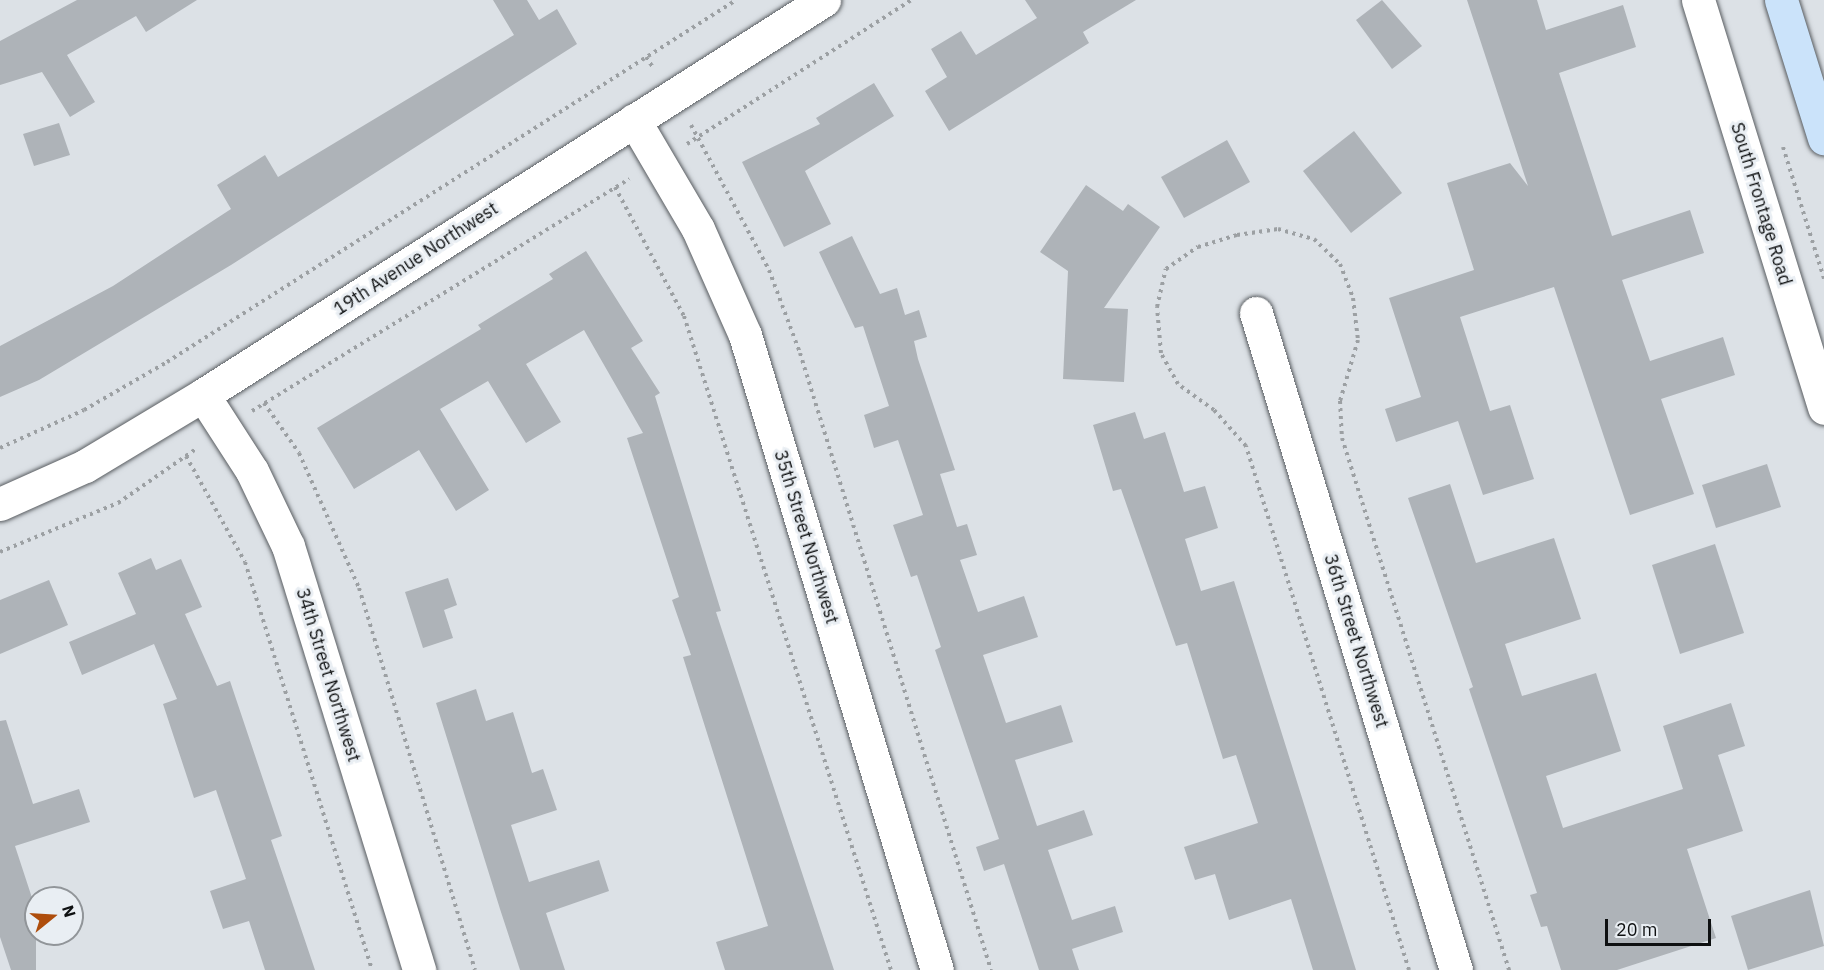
<!DOCTYPE html>
<html>
<head>
<meta charset="utf-8">
<style>
	body { margin:0 }
	#map { position:relative; width:1824px; height:970px; overflow:hidden; background:#dce1e6; font-family:"IBM Plex Sans",sans-serif }
	div>[style] { position:absolute }
	.building>* { inset:0; background:#aeb3b8 }
	.path>* { height:4px; margin-top:-2px; transform-origin:0; background:repeating-linear-gradient(90deg,#9ca0a3 0 3px,transparent 0 7.5px) }
	.roads { filter:drop-shadow(0 0 2px #595d61) drop-shadow(0 0 2px #595d61) }
	.street>* { height:33px; margin:-16.5px; padding:0 16.5px; transform-origin:16.5px; border-radius:16.5px; background:#fff }
	.primary>* { height:33px; margin:-16.5px; padding:0 16.5px; transform-origin:16.5px; border-radius:16.5px; background:#cbe3fa }
	span { translate:-50% -50%; white-space:nowrap; text-align:center; line-height:1.15; -webkit-text-stroke:6px #e9eef3; paint-order:stroke }
	.street-label { font-size:18px; color:#0e1011 }
	.north { position:absolute; left:24px; top:886px; width:60px; height:60px; box-sizing:border-box; background:#e9eef3; border:2px solid #919599; border-radius:50%; rotate:72deg; font-size:16px; font-weight:700; line-height:24px; text-align:center; color:#0e1011 }
	.north::after { content:''; display:block; margin:auto; width:21px; height:27px; background:#ae4d0c; clip-path:polygon(50% 0,100% 100%,50% 72%,0 100%) }
	.scale { position:absolute; left:1605px; top:919px; width:106px; height:27px; box-sizing:border-box; border:3px solid #0e1011; border-top:0; padding-left:8px; font-size:18px; line-height:21px; white-space:nowrap; color:#0e1011; -webkit-text-stroke:4px #e9eef3; paint-order:stroke }
</style>
</head>
<body>
<div id="map">
	<div class="building">
		<div style="clip-path:polygon(77px 0,197px 0,146px 32px,136px 16px,67px 55px,95px 102px,70px 117px,42px 72px,0 85px,0 41px)"></div>
		<div style="clip-path:polygon(493px 0,527px 0,539px 20px,557px 9px,577px 44px,231px 265px,39px 380px,0 397px,0 346px,113px 286px,231px 209px,217px 185px,265px 155px,278px 177px,514px 35px)"></div>
		<div style="clip-path:polygon(1025px 0,1136px 0,1083px 32px,1089px 43px,949px 131px,925px 91px,947px 77px,931px 49px,961px 31px,976px 55px,1037px 18px)"></div>
		<div style="clip-path:polygon(1382px 0,1422px 46px,1392px 69px,1356px 20px)"></div>
		<div style="clip-path:polygon(1467px 0,1537px 0,1546px 30px,1623px 5px,1636px 47px,1559px 73px,1612px 236px,1690px 210px,1704px 253px,1622px 280px,1650px 361px,1723px 337px,1735px 375px,1661px 399px,1694px 494px,1630px 515px,1554px 287px,1460px 317px,1490px 411px,1510px 405px,1534px 479px,1483px 495px,1458px 421px,1396px 442px,1385px 409px,1421px 397px,1389px 298px,1474px 270px,1447px 183px,1510px 163px,1528px 186px)"></div>
		<div style="clip-path:polygon(874px 83px,894px 116px,805px 171px,831px 224px,784px 247px,742px 162px,820px 124px,816px 118px)"></div>
		<div style="clip-path:polygon(59px 123px,70px 155px,34px 166px,23px 134px)"></div>
		<div style="clip-path:polygon(1354px 131px,1402px 193px,1351px 233px,1303px 171px)"></div>
		<div style="clip-path:polygon(1227px 140px,1250px 182px,1184px 218px,1161px 177px)"></div>
		<div style="clip-path:polygon(1086px 185px,1123px 211px,1128px 204px,1160px 227px,1104px 308px,1128px 309px,1124px 382px,1063px 379px,1068px 271px,1040px 252px)"></div>
		<div style="clip-path:polygon(852px 236px,880px 294px,897px 288px,905px 315px,919px 310px,927px 337px,914px 341px,918px 359px,955px 470px,940px 474px,957px 527px,967px 524px,977px 555px,960px 560px,978px 612px,1024px 596px,1038px 637px,983px 655px,1006px 723px,1061px 705px,1073px 742px,1015px 760px,1037px 826px,1084px 810px,1093px 835px,1048px 850px,1072px 920px,1115px 906px,1123px 932px,1072px 949px,1079px 970px,1039px 970px,1004px 864px,984px 871px,976px 847px,999px 839px,935px 650px,941px 647px,917px 575px,911px 577px,893px 525px,923px 515px,898px 440px,874px 448px,864px 415px,889px 406px,863px 326px,855px 328px,819px 252px)"></div>
		<div style="clip-path:polygon(586px 251px,643px 341px,631px 348px,660px 393px,655px 396px,721px 611px,716px 612px,834px 970px,725px 970px,716px 942px,768px 926px,683px 657px,691px 655px,672px 600px,679px 597px,627px 438px,643px 433px,584px 330px,526px 364px,561px 422px,526px 443px,488px 381px,440px 409px,489px 490px,456px 511px,419px 450px,354px 489px,317px 428px,481px 329px,478px 325px,553px 279px,549px 274px)"></div>
		<div style="clip-path:polygon(1135px 412px,1144px 439px,1165px 432px,1184px 492px,1205px 486px,1218px 528px,1185px 539px,1201px 591px,1234px 581px,1356px 970px,1313px 970px,1291px 899px,1229px 920px,1215px 874px,1195px 880px,1184px 847px,1258px 823px,1236px 755px,1223px 759px,1187px 643px,1176px 646px,1121px 489px,1113px 491px,1093px 425px)"></div>
		<div style="clip-path:polygon(1767px 464px,1781px 507px,1716px 528px,1702px 485px)"></div>
		<div style="clip-path:polygon(1450px 484px,1476px 563px,1554px 538px,1581px 619px,1505px 644px,1522px 696px,1596px 673px,1621px 751px,1546px 776px,1563px 828px,1683px 789px,1663px 726px,1731px 703px,1745px 746px,1718px 755px,1743px 831px,1687px 849px,1716px 938px,1617px 970px,1561px 970px,1547px 926px,1541px 927px,1530px 895px,1537px 893px,1469px 689px,1473px 687px,1408px 498px)"></div>
		<div style="clip-path:polygon(1715px 544px,1744px 633px,1680px 654px,1652px 565px)"></div>
		<div style="clip-path:polygon(151px 558px,156px 570px,181px 559px,202px 607px,185px 614px,217px 686px,230px 681px,282px 836px,271px 840px,315px 970px,265px 970px,249px 921px,223px 929px,210px 891px,246px 879px,216px 790px,194px 798px,163px 704px,177px 699px,154px 644px,82px 675px,69px 642px,136px 614px,118px 573px)"></div>
		<div style="clip-path:polygon(448px 578px,457px 605px,444px 610px,453px 638px,423px 648px,405px 592px)"></div>
		<div style="clip-path:polygon(49px 580px,68px 625px,0 654px,0 600px)"></div>
		<div style="clip-path:polygon(476px 689px,486px 721px,513px 712px,532px 773px,543px 769px,557px 810px,511px 825px,529px 882px,599px 860px,609px 891px,546px 913px,565px 970px,520px 970px,500px 909px,436px 703px)"></div>
		<div style="clip-path:polygon(6px 720px,33px 804px,79px 789px,90px 822px,15px 846px,36px 910px,36px 970px,11px 970px,0 937px,0 721px)"></div>
		<div style="clip-path:polygon(1810px 890px,1824px 946px,1748px 970px,1731px 916px)"></div>
	</div>
	<div class="path">
		<div style="left:646px;top:57px;width:14px;rotate:56deg"></div>
		<div style="left:691px;top:125px;width:165px;rotate:61.7deg"></div>
		<div style="left:769px;top:270px;width:89px;rotate:69.5deg"></div>
		<div style="left:800px;top:353px;width:646px;rotate:72.8deg"></div>
		<div style="left:687px;top:144px;width:266px;rotate:-32.7deg"></div>
		<div style="left:1783px;top:147px;width:138px;rotate:72.7deg"></div>
		<div style="left:615px;top:187px;width:146px;rotate:61.9deg"></div>
		<div style="left:684px;top:316px;width:686px;rotate:72.44deg"></div>
		<div style="left:264px;top:403px;width:61px;rotate:55deg"></div>
		<div style="left:299px;top:453px;width:148px;rotate:66deg"></div>
		<div style="left:359px;top:588px;width:399px;rotate:73.1deg"></div>
		<div style="left:252px;top:411px;width:443px;rotate:-31.6deg"></div>
		<div style="left:0;top:448px;width:92px;rotate:-24.3deg"></div>
		<div style="left:84px;top:410px;width:96px;rotate:-30deg"></div>
		<div style="left:167px;top:362px;width:674px;rotate:-32.46deg"></div>
		<div style="left:186px;top:456px;width:121px;rotate:60.9deg"></div>
		<div style="left:245px;top:562px;width:427px;rotate:72.7deg"></div>
		<div style="left:0;top:552px;width:128px;rotate:-22.6deg"></div>
		<div style="left:118px;top:503px;width:95px;rotate:-34.7deg"></div>
		<div style="left:1409px;top:970px;width:549px;rotate:-107.28deg"></div>
		<div style="left:1246px;top:446px;width:48px;rotate:-131.6deg"></div>
		<div style="left:1214px;top:410px;width:44px;rotate:-144.2deg"></div>
		<div style="left:1178px;top:384px;width:35px;rotate:-119deg"></div>
		<div style="left:1161px;top:353px;width:46px;rotate:-95deg"></div>
		<div style="left:1157px;top:307px;width:39px;rotate:-77deg"></div>
		<div style="left:1166px;top:269px;width:39px;rotate:-35deg"></div>
		<div style="left:1198px;top:247px;width:41px;rotate:-17.1deg"></div>
		<div style="left:1237px;top:235px;width:41px;rotate:-8.3deg"></div>
		<div style="left:1278px;top:229px;width:37px;rotate:16deg"></div>
		<div style="left:1314px;top:239px;width:36px;rotate:44deg"></div>
		<div style="left:1340px;top:264px;width:36px;rotate:69deg"></div>
		<div style="left:1353px;top:298px;width:42px;rotate:83.2deg"></div>
		<div style="left:1358px;top:340px;width:64px;rotate:106.4deg"></div>
		<div style="left:1340px;top:401px;width:37px;rotate:87deg"></div>
		<div style="left:1342px;top:438px;width:558px;rotate:72.57deg"></div>
	</div>
	<div class="roads">
		<div class="street">
			<div style="left:1698px;top:0;width:427px;rotate:72.8deg"></div>
			<div style="left:634px;top:120px;width:126px;rotate:59.6deg"></div>
			<div style="left:698px;top:229px;width:116px;rotate:66.1deg"></div>
			<div style="left:745px;top:335px;width:663px;rotate:73.18deg"></div>
			<div style="left:1256px;top:313px;width:687px;rotate:73.07deg"></div>
			<div style="left:203px;top:395px;width:90px;rotate:57.2deg"></div>
			<div style="left:252px;top:471px;width:83px;rotate:64.4deg"></div>
			<div style="left:288px;top:546px;width:444px;rotate:72.8deg"></div>
			<div style="left:0;top:504px;width:93px;rotate:-24.1deg"></div>
			<div style="left:85px;top:466px;width:138px;rotate:-31deg"></div>
			<div style="left:203px;top:395px;width:736px;rotate:-32.46deg"></div>
		</div>
		<div class="primary">
			<div style="left:1781px;top:0;width:145px;rotate:72.7deg"></div>
		</div>
	</div>
	<div class="street-label">
		<span style="left:1761px;top:204px;rotate:73deg">South Frontage Road</span>
		<span style="left:416px;top:259px;rotate:-33deg">19th Avenue Northwest</span>
		<span style="left:806px;top:537px;rotate:73deg">35th Street Northwest</span>
		<span style="left:1356px;top:641px;rotate:73deg">36th Street Northwest</span>
		<span style="left:328px;top:675px;rotate:73deg">34th Street Northwest</span>
	</div>
	<div class="north">N</div>
	<div class="scale">20 m</div>
</div>
</body>
</html>
